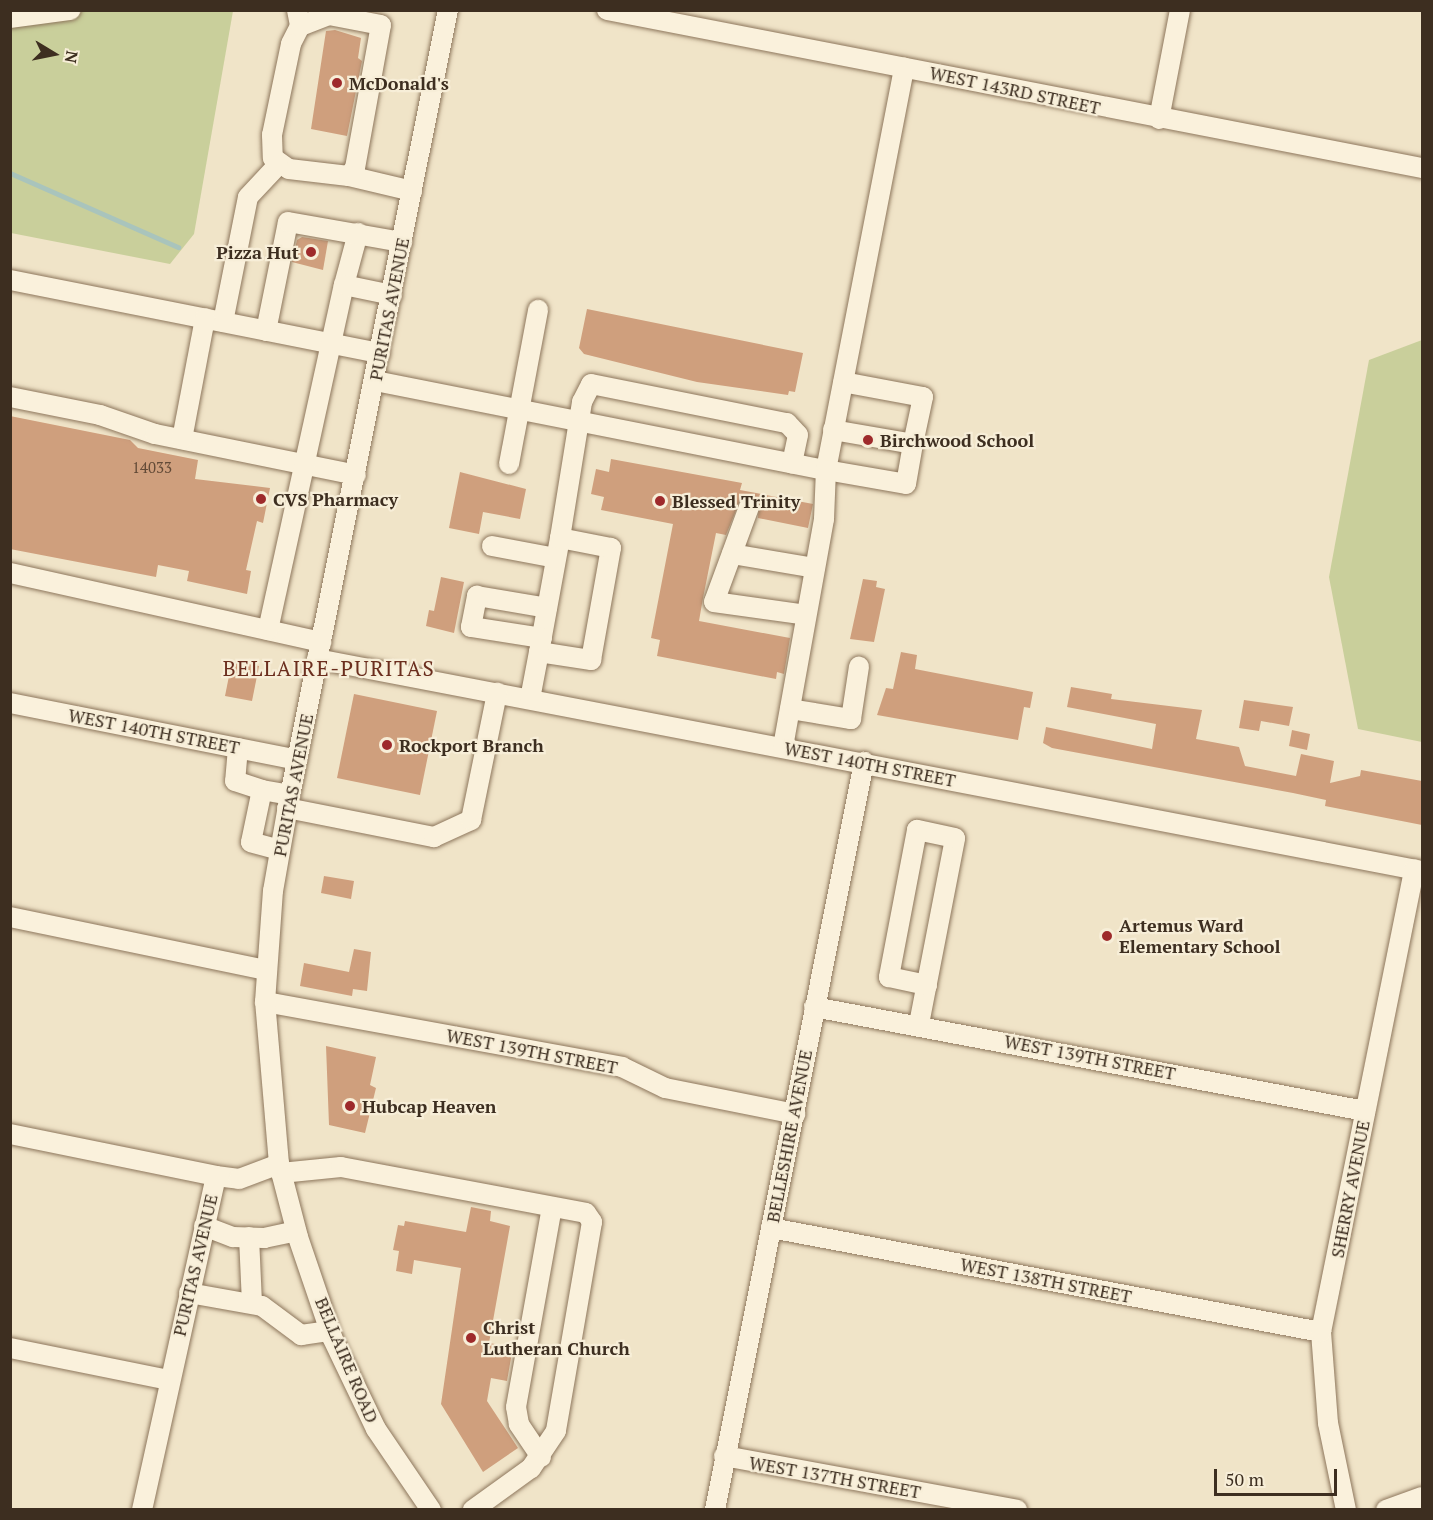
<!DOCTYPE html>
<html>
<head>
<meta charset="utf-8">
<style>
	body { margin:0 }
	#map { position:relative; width:1433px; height:1520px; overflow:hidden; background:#f0e4c8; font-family:"PT Serif",serif }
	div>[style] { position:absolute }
	.green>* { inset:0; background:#c9cf9b }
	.stream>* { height:5px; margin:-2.5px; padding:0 2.5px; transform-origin:2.5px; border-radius:2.5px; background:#a9c4bc }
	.building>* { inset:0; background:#cf9f7d }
	.roads { filter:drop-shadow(0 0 2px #8d765c) drop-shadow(0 0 2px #8d765c) }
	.minor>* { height:20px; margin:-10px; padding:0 10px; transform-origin:10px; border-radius:10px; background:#faf1dc }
	.dots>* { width:16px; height:16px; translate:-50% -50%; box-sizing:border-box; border:3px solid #f7eed8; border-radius:50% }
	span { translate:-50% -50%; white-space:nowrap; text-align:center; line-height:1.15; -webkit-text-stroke:4.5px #f7eed8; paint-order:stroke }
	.number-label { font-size:15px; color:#624a37 }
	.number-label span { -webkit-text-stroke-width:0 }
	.poi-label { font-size:18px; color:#3d2e20; font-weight:700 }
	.left { translate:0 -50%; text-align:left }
	.right { translate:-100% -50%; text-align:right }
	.street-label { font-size:18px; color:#3d2e20 }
	.quarter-label { font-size:21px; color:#6b2e1e; letter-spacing:1.5px }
	.frame { position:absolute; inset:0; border:12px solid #3d2e20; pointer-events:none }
	.north { position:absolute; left:24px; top:24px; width:60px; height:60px; -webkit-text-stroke:4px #f7eed8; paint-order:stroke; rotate:100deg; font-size:16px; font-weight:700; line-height:24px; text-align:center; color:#3d2e20 }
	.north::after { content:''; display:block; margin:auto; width:21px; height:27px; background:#3d2e20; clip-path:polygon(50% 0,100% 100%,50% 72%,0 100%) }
	.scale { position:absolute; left:1214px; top:1469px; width:123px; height:27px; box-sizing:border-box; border:3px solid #3d2e20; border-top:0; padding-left:8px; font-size:18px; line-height:21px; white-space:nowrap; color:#3d2e20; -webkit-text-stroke:4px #f7eed8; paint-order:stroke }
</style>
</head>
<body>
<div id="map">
	<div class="green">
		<div style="clip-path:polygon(10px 11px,233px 11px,194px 234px,170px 264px,11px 233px)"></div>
		<div style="clip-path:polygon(1422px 340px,1422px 742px,1358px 729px,1329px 577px,1369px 360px)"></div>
	</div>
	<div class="stream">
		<div style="left:10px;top:173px;width:184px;rotate:23.8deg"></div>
	</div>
	<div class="building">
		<div style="clip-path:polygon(335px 30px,361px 38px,358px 58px,362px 61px,347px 136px,311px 129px,326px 31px)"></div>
		<div style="clip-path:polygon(302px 237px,328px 241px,323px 270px,292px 262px,297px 240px)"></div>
		<div style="clip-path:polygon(587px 309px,803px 353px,795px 392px,789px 391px,788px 395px,697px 382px,584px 354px,579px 348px)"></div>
		<div style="clip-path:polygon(10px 416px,130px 440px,138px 448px,198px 460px,195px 479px,270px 488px,263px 523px,257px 521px,246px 570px,251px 571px,247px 594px,187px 581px,189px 571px,158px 565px,156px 577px,10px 549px)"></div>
		<div style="clip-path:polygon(611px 459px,742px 483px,740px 490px,813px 504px,808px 528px,758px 518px,759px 500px,748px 495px,741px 498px,726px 535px,716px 533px,703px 598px,699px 621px,790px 638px,784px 674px,777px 672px,776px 679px,657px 656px,660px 640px,651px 638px,673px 524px,601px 510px,604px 497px,591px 494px,596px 469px,609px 472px)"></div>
		<div style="clip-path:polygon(460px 472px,526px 489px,520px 519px,483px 512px,479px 534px,449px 528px)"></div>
		<div style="clip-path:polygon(441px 577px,464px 582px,454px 633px,426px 626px,429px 610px,434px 611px)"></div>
		<div style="clip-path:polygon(863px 579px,877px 581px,876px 587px,885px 589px,874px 642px,850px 639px)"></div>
		<div style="clip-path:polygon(901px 652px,917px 655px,915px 669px,1033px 692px,1030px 708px,1024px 707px,1018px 740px,877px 715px,886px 688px,893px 689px)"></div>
		<div style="clip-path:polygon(232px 661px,259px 666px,252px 701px,225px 696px)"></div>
		<div style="clip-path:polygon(1071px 687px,1112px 694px,1111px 699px,1202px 710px,1196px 739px,1239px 747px,1245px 766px,1296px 776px,1301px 754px,1334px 761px,1330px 783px,1360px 776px,1361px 770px,1422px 781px,1422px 825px,1325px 806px,1326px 800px,1293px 793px,1052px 748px,1043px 743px,1046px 727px,1152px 749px,1156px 724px,1067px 707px)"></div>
		<div style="clip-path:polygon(354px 694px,437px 711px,420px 795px,337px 778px)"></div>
		<div style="clip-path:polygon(1244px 700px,1293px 707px,1289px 726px,1261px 721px,1259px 731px,1239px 728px)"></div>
		<div style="clip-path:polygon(1292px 730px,1310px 734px,1307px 750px,1289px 746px)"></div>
		<div style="clip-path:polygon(324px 876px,354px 881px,351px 899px,321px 893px)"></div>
		<div style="clip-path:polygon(354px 949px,371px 952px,367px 991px,353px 989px,352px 996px,300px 986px,304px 963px,349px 972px)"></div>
		<div style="clip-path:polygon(326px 1046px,376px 1057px,370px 1085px,376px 1088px,365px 1133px,329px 1125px)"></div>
		<div style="clip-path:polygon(471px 1207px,491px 1211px,490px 1221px,510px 1226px,489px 1343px,513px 1347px,507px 1381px,491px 1378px,487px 1401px,518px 1448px,483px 1472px,441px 1404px,461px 1268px,414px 1260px,412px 1274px,396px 1271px,399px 1251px,393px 1250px,398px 1225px,404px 1226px,405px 1221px,466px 1232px)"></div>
	</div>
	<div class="roads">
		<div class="minor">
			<div style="left:297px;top:10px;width:16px;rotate:79deg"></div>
			<div style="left:300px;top:26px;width:20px;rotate:117deg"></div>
			<div style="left:291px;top:44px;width:93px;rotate:101.8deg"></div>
			<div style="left:272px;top:135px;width:23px;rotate:88deg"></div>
			<div style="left:273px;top:158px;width:19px;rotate:35deg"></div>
			<div style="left:289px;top:169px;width:60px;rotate:6.7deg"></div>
			<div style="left:349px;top:176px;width:10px;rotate:-53deg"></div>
			<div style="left:355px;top:168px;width:145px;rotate:-79.7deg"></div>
			<div style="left:381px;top:25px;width:53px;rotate:-169.1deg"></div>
			<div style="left:329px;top:15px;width:31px;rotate:159deg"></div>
			<div style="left:607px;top:10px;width:830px;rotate:10.97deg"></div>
			<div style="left:10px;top:18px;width:61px;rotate:-7.6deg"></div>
			<div style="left:1159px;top:119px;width:111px;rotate:-79.1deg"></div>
			<div style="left:349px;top:176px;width:65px;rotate:13.4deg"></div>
			<div style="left:10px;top:280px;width:377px;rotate:11.2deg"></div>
			<div style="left:344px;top:285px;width:54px;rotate:-74.9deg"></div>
			<div style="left:223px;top:322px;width:127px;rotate:-78.7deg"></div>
			<div style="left:248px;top:197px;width:44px;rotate:-46.8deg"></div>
			<div style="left:266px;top:331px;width:111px;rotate:-78.6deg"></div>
			<div style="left:288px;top:222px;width:116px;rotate:10deg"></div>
			<div style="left:375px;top:381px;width:460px;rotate:11.2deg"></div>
			<div style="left:826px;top:470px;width:410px;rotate:-79deg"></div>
			<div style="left:10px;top:397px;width:92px;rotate:11.3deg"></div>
			<div style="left:100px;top:415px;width:58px;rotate:19.1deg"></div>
			<div style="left:155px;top:434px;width:205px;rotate:11.5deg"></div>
			<div style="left:833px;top:430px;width:81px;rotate:9.9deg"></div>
			<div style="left:913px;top:444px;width:48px;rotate:-78deg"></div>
			<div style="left:923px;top:397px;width:81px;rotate:-169.4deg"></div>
			<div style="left:182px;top:439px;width:123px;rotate:-79.2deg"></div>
			<div style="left:509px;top:464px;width:157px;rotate:-79.3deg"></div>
			<div style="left:749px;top:507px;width:101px;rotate:110.2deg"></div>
			<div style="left:714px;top:602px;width:93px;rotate:8deg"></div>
			<div style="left:560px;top:538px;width:116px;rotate:100.4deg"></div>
			<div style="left:539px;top:652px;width:53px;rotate:8.7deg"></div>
			<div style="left:591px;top:660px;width:114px;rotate:-79.9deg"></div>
			<div style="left:611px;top:548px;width:52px;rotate:-168.9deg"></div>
			<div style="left:560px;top:538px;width:138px;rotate:-80.8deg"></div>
			<div style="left:582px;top:402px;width:20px;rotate:-63deg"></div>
			<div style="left:591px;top:384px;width:200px;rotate:11.3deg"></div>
			<div style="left:787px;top:423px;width:16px;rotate:47deg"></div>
			<div style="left:798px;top:435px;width:29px;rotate:102deg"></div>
			<div style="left:492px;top:546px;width:65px;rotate:10.6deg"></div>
			<div style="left:732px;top:554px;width:84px;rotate:9.6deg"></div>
			<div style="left:10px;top:573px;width:319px;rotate:12.5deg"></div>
			<div style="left:268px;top:630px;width:353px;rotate:-77.6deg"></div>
			<div style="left:344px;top:285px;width:49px;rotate:11.8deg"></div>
			<div style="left:542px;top:638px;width:72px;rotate:-171.2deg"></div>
			<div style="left:471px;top:627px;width:32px;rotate:-79deg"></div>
			<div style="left:477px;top:596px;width:71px;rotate:9.7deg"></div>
			<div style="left:317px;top:659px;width:1125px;rotate:10.86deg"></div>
			<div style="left:530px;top:699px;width:48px;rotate:-79.2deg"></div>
			<div style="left:10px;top:703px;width:293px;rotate:11.2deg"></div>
			<div style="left:790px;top:709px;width:62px;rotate:9.3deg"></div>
			<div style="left:851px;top:719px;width:53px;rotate:-81.3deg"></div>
			<div style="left:783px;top:747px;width:232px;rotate:-79.8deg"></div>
			<div style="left:824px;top:519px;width:49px;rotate:-87.7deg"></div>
			<div style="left:826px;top:470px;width:81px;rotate:9.9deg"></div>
			<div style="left:906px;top:484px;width:41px;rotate:-80.1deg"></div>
			<div style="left:238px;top:748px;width:33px;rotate:95deg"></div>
			<div style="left:235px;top:781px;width:28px;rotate:18deg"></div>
			<div style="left:287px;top:808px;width:150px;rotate:11.2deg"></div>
			<div style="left:434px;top:837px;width:41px;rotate:-24.7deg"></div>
			<div style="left:471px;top:820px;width:130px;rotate:-78.4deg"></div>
			<div style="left:280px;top:850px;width:30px;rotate:-165deg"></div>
			<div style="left:251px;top:842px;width:53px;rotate:-78.1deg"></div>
			<div style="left:262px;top:790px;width:28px;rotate:10deg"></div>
			<div style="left:10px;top:917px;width:261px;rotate:11.7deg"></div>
			<div style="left:265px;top:1002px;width:363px;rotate:10.3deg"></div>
			<div style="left:622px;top:1067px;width:48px;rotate:26deg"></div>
			<div style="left:665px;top:1088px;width:133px;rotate:11.3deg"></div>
			<div style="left:814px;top:1007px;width:561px;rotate:10.69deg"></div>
			<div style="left:919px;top:1024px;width:189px;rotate:-79deg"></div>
			<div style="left:955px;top:838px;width:39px;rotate:-168deg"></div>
			<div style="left:917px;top:830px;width:150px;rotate:100.8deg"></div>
			<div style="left:889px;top:977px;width:39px;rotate:12deg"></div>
			<div style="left:10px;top:1134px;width:210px;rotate:11.5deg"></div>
			<div style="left:281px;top:1173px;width:60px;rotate:-5.7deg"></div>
			<div style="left:341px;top:1167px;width:249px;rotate:10.6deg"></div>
			<div style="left:586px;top:1213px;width:11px;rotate:56deg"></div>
			<div style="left:592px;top:1222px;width:212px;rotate:99.8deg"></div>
			<div style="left:556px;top:1431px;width:45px;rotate:124deg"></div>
			<div style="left:531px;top:1468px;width:72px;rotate:144.1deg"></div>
			<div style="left:204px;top:1226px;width:31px;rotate:21deg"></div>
			<div style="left:233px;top:1237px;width:31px;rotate:2deg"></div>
			<div style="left:264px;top:1238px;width:33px;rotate:-12deg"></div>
			<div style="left:771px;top:1228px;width:560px;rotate:10.71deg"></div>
			<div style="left:249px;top:1237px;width:65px;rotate:87.4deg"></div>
			<div style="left:189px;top:1293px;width:74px;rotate:10.1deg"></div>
			<div style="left:262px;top:1306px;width:49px;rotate:36.6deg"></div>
			<div style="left:301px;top:1335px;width:29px;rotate:-8deg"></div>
			<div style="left:10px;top:1348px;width:162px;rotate:11.4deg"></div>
			<div style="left:724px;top:1456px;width:298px;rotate:10.4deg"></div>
			<div style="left:541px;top:1457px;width:40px;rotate:-124deg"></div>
			<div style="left:519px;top:1424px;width:17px;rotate:-100deg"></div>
			<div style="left:516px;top:1407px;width:203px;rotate:-79.8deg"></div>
			<div style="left:142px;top:1510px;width:342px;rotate:-77.5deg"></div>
			<div style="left:216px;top:1176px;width:23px;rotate:7deg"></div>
			<div style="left:239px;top:1179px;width:43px;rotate:-20.6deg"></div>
			<div style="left:431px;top:1510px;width:98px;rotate:-124.2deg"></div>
			<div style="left:376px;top:1429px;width:102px;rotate:-115.6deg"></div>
			<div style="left:332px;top:1337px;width:106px;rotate:-108.8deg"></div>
			<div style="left:298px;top:1237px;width:75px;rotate:-104.6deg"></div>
			<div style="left:279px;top:1164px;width:163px;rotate:-94.9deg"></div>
			<div style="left:265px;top:1002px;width:111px;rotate:-85.9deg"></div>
			<div style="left:273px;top:891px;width:97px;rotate:-80deg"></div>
			<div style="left:290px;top:795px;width:801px;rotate:-78.62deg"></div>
			<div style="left:715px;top:1510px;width:763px;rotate:-78.73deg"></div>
			<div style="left:1346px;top:1510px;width:89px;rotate:-101.7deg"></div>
			<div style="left:1328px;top:1423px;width:91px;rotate:-94.4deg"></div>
			<div style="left:1321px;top:1332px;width:472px;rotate:-78.6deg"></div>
			<div style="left:1386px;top:1510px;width:38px;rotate:-20deg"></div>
		</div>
	</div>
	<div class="dots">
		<div style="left:337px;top:83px;background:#9e2a2b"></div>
		<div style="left:311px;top:252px;background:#9e2a2b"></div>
		<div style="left:868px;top:440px;background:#9e2a2b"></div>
		<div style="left:261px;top:499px;background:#9e2a2b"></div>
		<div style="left:660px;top:501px;background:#9e2a2b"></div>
		<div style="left:387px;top:745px;background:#9e2a2b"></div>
		<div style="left:1107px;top:936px;background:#9e2a2b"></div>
		<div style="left:350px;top:1106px;background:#9e2a2b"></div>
		<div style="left:471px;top:1338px;background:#9e2a2b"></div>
	</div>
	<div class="number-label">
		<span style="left:152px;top:468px">14033</span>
	</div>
	<div class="poi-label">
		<span class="left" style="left:349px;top:83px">McDonald's</span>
		<span class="right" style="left:299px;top:252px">Pizza Hut</span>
		<span class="left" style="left:880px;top:440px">Birchwood School</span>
		<span class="left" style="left:273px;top:499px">CVS Pharmacy</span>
		<span class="left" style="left:672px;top:501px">Blessed Trinity</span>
		<span class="left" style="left:399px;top:745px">Rockport Branch</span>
		<span class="left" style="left:1119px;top:936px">Artemus Ward<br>Elementary School</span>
		<span class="left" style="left:362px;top:1106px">Hubcap Heaven</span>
		<span class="left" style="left:483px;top:1338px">Christ<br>Lutheran Church</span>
	</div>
	<div class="street-label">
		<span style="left:1015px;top:90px;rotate:12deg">WEST 143RD STREET</span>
		<span style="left:389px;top:309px;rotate:-79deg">PURITAS AVENUE</span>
		<span style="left:154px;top:731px;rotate:11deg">WEST 140TH STREET</span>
		<span style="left:870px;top:764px;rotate:11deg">WEST 140TH STREET</span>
		<span style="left:293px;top:785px;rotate:-79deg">PURITAS AVENUE</span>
		<span style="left:532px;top:1051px;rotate:11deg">WEST 139TH STREET</span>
		<span style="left:1090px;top:1057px;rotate:11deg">WEST 139TH STREET</span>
		<span style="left:789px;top:1136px;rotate:-79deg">BELLESHIRE AVENUE</span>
		<span style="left:1350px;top:1189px;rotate:-79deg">SHERRY AVENUE</span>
		<span style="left:195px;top:1265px;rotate:-77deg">PURITAS AVENUE</span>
		<span style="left:1046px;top:1280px;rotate:11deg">WEST 138TH STREET</span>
		<span style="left:347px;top:1360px;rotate:67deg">BELLAIRE ROAD</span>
		<span style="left:835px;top:1477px;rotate:10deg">WEST 137TH STREET</span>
	</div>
	<div class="quarter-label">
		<span style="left:329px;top:668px">BELLAIRE-PURITAS</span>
	</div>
	<div class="frame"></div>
	<div class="north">N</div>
	<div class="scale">50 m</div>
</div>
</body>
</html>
